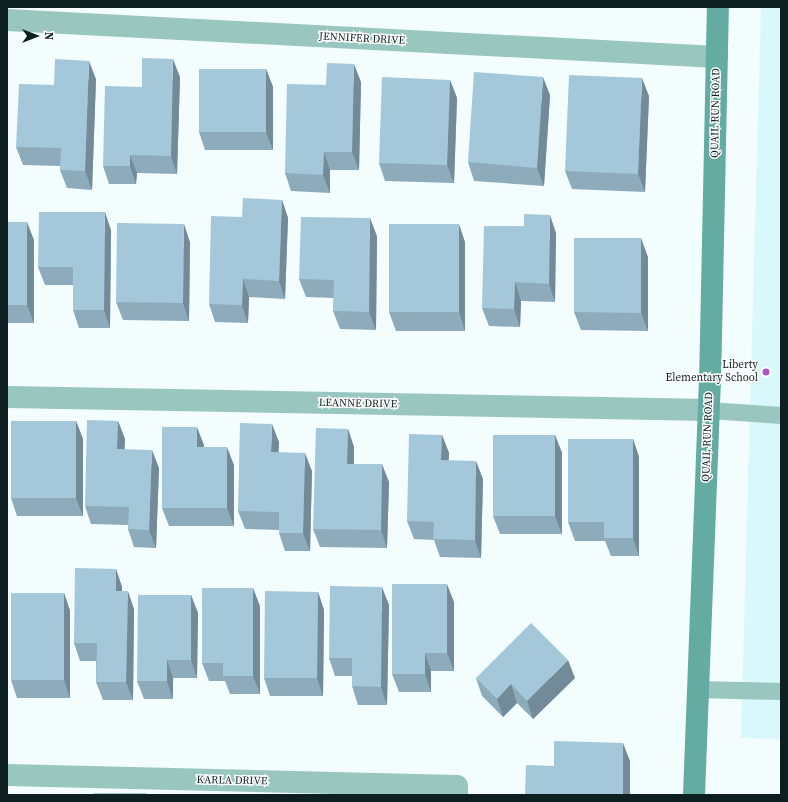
<!DOCTYPE html>
<html>
<head>
<meta charset="utf-8">
<style>
	body { margin:0 }
	#map { position:relative; width:788px; height:802px; overflow:hidden; background:#f4fdfe; font-family:"Source Serif 4",serif }
	div>[style] { position:absolute }
	.built>* { inset:0; background:#d8f8fc }
	.lane>* { height:17px; margin:-8.5px; padding:0 8.5px; transform-origin:8.5px; border-radius:8.5px; background:#99c7bf }
	.street>* { height:22px; margin:-11px; padding:0 11px; transform-origin:11px; border-radius:11px; background:#99c7bf }
	.secondary>* { height:22px; margin:-11px; padding:0 11px; transform-origin:11px; border-radius:11px; background:#64aca2 }
	.wall>* { inset:0; background:#8dabbb }
	.shaded-wall>* { inset:0; background:#738b98 }
	.building>* { inset:0; background:#a4c7d9 }
	.dots>* { width:11px; height:11px; translate:-50% -50%; box-sizing:border-box; border:2px solid #fff; border-radius:50% }
	span { translate:-50% -50%; white-space:nowrap; text-align:center; line-height:1.15; -webkit-text-stroke:3px #fff; paint-order:stroke }
	.street-label { font-size:11px; color:#0e1f21 }
	.poi-label { font-size:11px; color:#0e1f21 }
	.right { translate:-100% -50%; text-align:right }
	.frame { position:absolute; inset:0; border:8px solid #0e1f21; pointer-events:none }
	.north { position:absolute; left:16px; top:16px; width:40px; height:40px; -webkit-text-stroke:3px #fff; paint-order:stroke; rotate:90deg; font-size:11px; font-weight:700; line-height:16px; text-align:center; color:#0e1f21 }
	.north::after { content:''; display:block; margin:auto; width:14px; height:18px; background:#0e1f21; clip-path:polygon(50% 0,100% 100%,50% 72%,0 100%) }
</style>
</head>
<body>
<div id="map">
	<div class="built">
		<div style="clip-path:polygon(761px 7px,781px 7px,781px 739px,741px 738px)"></div>
	</div>
	<div class="lane">
		<div style="left:709px;top:410px;width:72px;rotate:4deg"></div>
		<div style="left:697px;top:689px;width:84px;rotate:1.4deg"></div>
	</div>
	<div class="street">
		<div style="left:7px;top:20px;width:711px;rotate:2.98deg"></div>
		<div style="left:7px;top:397px;width:702px;rotate:1.06deg"></div>
		<div style="left:7px;top:775px;width:450px;rotate:1.4deg"></div>
		<div style="left:457px;top:786px;width:9px;rotate:90deg"></div>
	</div>
	<div class="secondary">
		<div style="left:694px;top:795px;width:411px;rotate:-87.8deg"></div>
		<div style="left:710px;top:384px;width:377px;rotate:-88.8deg"></div>
	</div>
	<div class="wall">
		<div style="clip-path:polygon(266px 69px,273px 87px,273px 150px,205px 150px,199px 132px)"></div>
		<div style="clip-path:polygon(180px 77px,177px 174px,137px 173px,136px 184px,109px 184px,103px 166px,142px 87px)"></div>
		<div style="clip-path:polygon(96px 79px,92px 190px,67px 188px,60px 170px,60px 166px,23px 165px,16px 147px,54px 85px)"></div>
		<div style="clip-path:polygon(450px 80px,457px 98px,454px 183px,385px 181px,379px 163px)"></div>
		<div style="clip-path:polygon(361px 82px,359px 170px,330px 170px,330px 193px,291px 191px,285px 173px,326px 85px)"></div>
		<div style="clip-path:polygon(550px 95px,544px 186px,474px 181px,468px 162px)"></div>
		<div style="clip-path:polygon(649px 96px,645px 192px,572px 189px,565px 171px)"></div>
		<div style="clip-path:polygon(282px 200px,288px 218px,285px 299px,249px 297px,248px 323px,215px 322px,209px 304px,242px 217px)"></div>
		<div style="clip-path:polygon(7px 222px,34px 240px,34px 323px,7px 323px)"></div>
		<div style="clip-path:polygon(111px 230px,110px 328px,79px 328px,73px 310px,73px 285px,45px 285px,38px 267px)"></div>
		<div style="clip-path:polygon(556px 233px,555px 302px,521px 301px,520px 327px,489px 326px,482px 308px)"></div>
		<div style="clip-path:polygon(377px 236px,376px 330px,340px 329px,333px 311px,334px 298px,306px 297px,299px 279px)"></div>
		<div style="clip-path:polygon(190px 242px,189px 321px,123px 320px,116px 302px)"></div>
		<div style="clip-path:polygon(465px 242px,465px 331px,396px 331px,389px 312px)"></div>
		<div style="clip-path:polygon(648px 257px,648px 331px,581px 330px,574px 312px)"></div>
		<div style="clip-path:polygon(76px 421px,83px 439px,83px 516px,17px 516px,11px 498px)"></div>
		<div style="clip-path:polygon(118px 421px,125px 439px,124px 449px,159px 468px,156px 548px,134px 547px,128px 529px,128px 525px,91px 524px,85px 506px)"></div>
		<div style="clip-path:polygon(348px 429px,354px 447px,354px 464px,389px 482px,387px 548px,320px 547px,313px 529px)"></div>
		<div style="clip-path:polygon(442px 435px,449px 453px,448px 461px,483px 479px,481px 558px,440px 557px,434px 540px,414px 539px,407px 521px)"></div>
		<div style="clip-path:polygon(555px 435px,562px 453px,562px 534px,500px 534px,493px 516px)"></div>
		<div style="clip-path:polygon(633px 439px,639px 457px,639px 556px,611px 556px,605px 541px,575px 541px,568px 522px)"></div>
		<div style="clip-path:polygon(279px 442px,278px 452px,312px 471px,310px 551px,285px 551px,279px 533px,279px 530px,245px 529px,238px 511px)"></div>
		<div style="clip-path:polygon(204px 445px,204px 447px,234px 465px,234px 526px,169px 526px,162px 508px)"></div>
		<div style="clip-path:polygon(116px 569px,122px 587px,122px 591px,134px 609px,133px 700px,103px 700px,96px 682px,96px 661px,80px 661px,74px 643px)"></div>
		<div style="clip-path:polygon(318px 592px,324px 610px,323px 696px,270px 696px,264px 678px)"></div>
		<div style="clip-path:polygon(64px 593px,70px 611px,70px 698px,17px 698px,11px 680px)"></div>
		<div style="clip-path:polygon(191px 595px,198px 613px,197px 678px,173px 678px,173px 699px,144px 699px,137px 681px)"></div>
		<div style="clip-path:polygon(454px 602px,454px 671px,431px 671px,431px 692px,399px 692px,392px 674px)"></div>
		<div style="clip-path:polygon(389px 605px,387px 705px,358px 705px,352px 686px,352px 676px,335px 676px,329px 658px)"></div>
		<div style="clip-path:polygon(260px 606px,260px 694px,230px 694px,225px 681px,209px 681px,202px 663px)"></div>
		<div style="clip-path:polygon(476px 678px,575px 678px,533px 719px,517px 703px,503px 717px,482px 696px)"></div>
	</div>
	<div class="shaded-wall">
		<div style="clip-path:polygon(173px 59px,180px 77px,177px 174px,171px 156px)"></div>
		<div style="clip-path:polygon(89px 61px,96px 79px,92px 190px,85px 171px)"></div>
		<div style="clip-path:polygon(354px 64px,361px 82px,359px 170px,352px 152px)"></div>
		<div style="clip-path:polygon(266px 69px,273px 87px,273px 150px,266px 132px)"></div>
		<div style="clip-path:polygon(543px 77px,550px 95px,544px 186px,537px 168px)"></div>
		<div style="clip-path:polygon(642px 78px,649px 96px,645px 192px,638px 174px)"></div>
		<div style="clip-path:polygon(450px 80px,457px 98px,454px 183px,447px 165px)"></div>
		<div style="clip-path:polygon(324px 152px,330px 170px,330px 193px,323px 175px)"></div>
		<div style="clip-path:polygon(130px 155px,137px 173px,136px 184px,130px 166px)"></div>
		<div style="clip-path:polygon(282px 200px,288px 218px,285px 299px,279px 281px)"></div>
		<div style="clip-path:polygon(105px 212px,111px 230px,110px 328px,104px 310px)"></div>
		<div style="clip-path:polygon(550px 215px,556px 233px,555px 302px,549px 284px)"></div>
		<div style="clip-path:polygon(370px 218px,377px 236px,376px 330px,369px 312px)"></div>
		<div style="clip-path:polygon(27px 222px,34px 240px,34px 323px,27px 305px)"></div>
		<div style="clip-path:polygon(184px 224px,190px 242px,189px 321px,183px 303px)"></div>
		<div style="clip-path:polygon(459px 224px,465px 242px,465px 331px,459px 312px)"></div>
		<div style="clip-path:polygon(641px 238px,648px 257px,648px 331px,641px 313px)"></div>
		<div style="clip-path:polygon(243px 279px,249px 297px,248px 323px,242px 305px)"></div>
		<div style="clip-path:polygon(515px 282px,521px 301px,520px 327px,514px 309px)"></div>
		<div style="clip-path:polygon(76px 421px,83px 439px,83px 516px,76px 498px)"></div>
		<div style="clip-path:polygon(118px 421px,125px 439px,124px 467px,117px 449px)"></div>
		<div style="clip-path:polygon(272px 424px,279px 442px,278px 470px,271px 452px)"></div>
		<div style="clip-path:polygon(197px 427px,204px 445px,204px 465px,197px 447px)"></div>
		<div style="clip-path:polygon(348px 429px,354px 447px,354px 482px,347px 464px)"></div>
		<div style="clip-path:polygon(442px 435px,449px 453px,448px 479px,441px 460px)"></div>
		<div style="clip-path:polygon(555px 435px,562px 453px,562px 534px,555px 516px)"></div>
		<div style="clip-path:polygon(7px 438px,8px 441px,7px 492px)"></div>
		<div style="clip-path:polygon(633px 439px,639px 457px,639px 556px,633px 538px)"></div>
		<div style="clip-path:polygon(227px 447px,234px 465px,234px 526px,227px 508px)"></div>
		<div style="clip-path:polygon(152px 450px,159px 468px,156px 548px,149px 530px)"></div>
		<div style="clip-path:polygon(305px 453px,312px 471px,310px 551px,303px 533px)"></div>
		<div style="clip-path:polygon(476px 461px,483px 479px,481px 558px,475px 540px)"></div>
		<div style="clip-path:polygon(382px 464px,389px 482px,387px 548px,381px 530px)"></div>
		<div style="clip-path:polygon(116px 569px,122px 587px,122px 609px,116px 591px)"></div>
		<div style="clip-path:polygon(447px 584px,454px 602px,454px 671px,447px 653px)"></div>
		<div style="clip-path:polygon(382px 587px,389px 605px,387px 705px,381px 687px)"></div>
		<div style="clip-path:polygon(253px 588px,260px 606px,260px 694px,253px 676px)"></div>
		<div style="clip-path:polygon(128px 591px,134px 609px,133px 700px,126px 682px)"></div>
		<div style="clip-path:polygon(318px 592px,324px 610px,323px 696px,317px 678px)"></div>
		<div style="clip-path:polygon(64px 593px,70px 611px,70px 698px,64px 680px)"></div>
		<div style="clip-path:polygon(191px 595px,198px 613px,197px 678px,191px 660px)"></div>
		<div style="clip-path:polygon(425px 653px,431px 671px,431px 692px,425px 674px)"></div>
		<div style="clip-path:polygon(167px 660px,173px 678px,173px 699px,167px 681px)"></div>
		<div style="clip-path:polygon(568px 660px,575px 678px,533px 719px,527px 701px)"></div>
		<div style="clip-path:polygon(511px 684px,517px 703px,503px 717px,497px 699px)"></div>
		<div style="clip-path:polygon(623px 743px,630px 761px,630px 795px,623px 795px)"></div>
	</div>
	<div class="building">
		<div style="clip-path:polygon(142px 58px,173px 59px,171px 156px,130px 155px,130px 166px,103px 166px,105px 86px,142px 87px)"></div>
		<div style="clip-path:polygon(55px 59px,89px 61px,85px 171px,60px 170px,61px 148px,16px 147px,19px 84px,54px 85px)"></div>
		<div style="clip-path:polygon(327px 63px,354px 64px,352px 152px,324px 152px,323px 175px,285px 173px,287px 84px,326px 85px)"></div>
		<div style="clip-path:polygon(199px 69px,266px 69px,266px 132px,199px 132px)"></div>
		<div style="clip-path:polygon(474px 72px,543px 77px,537px 168px,468px 162px)"></div>
		<div style="clip-path:polygon(569px 75px,642px 78px,638px 174px,565px 171px)"></div>
		<div style="clip-path:polygon(382px 77px,450px 80px,447px 165px,379px 163px)"></div>
		<div style="clip-path:polygon(243px 198px,282px 200px,279px 281px,243px 279px,242px 305px,209px 304px,211px 216px,242px 217px)"></div>
		<div style="clip-path:polygon(39px 212px,105px 212px,104px 310px,73px 310px,73px 267px,38px 267px)"></div>
		<div style="clip-path:polygon(524px 214px,550px 215px,549px 284px,515px 282px,514px 309px,482px 308px,484px 226px,524px 226px)"></div>
		<div style="clip-path:polygon(301px 217px,370px 218px,369px 312px,333px 311px,334px 280px,299px 279px)"></div>
		<div style="clip-path:polygon(7px 222px,27px 222px,27px 305px,7px 305px)"></div>
		<div style="clip-path:polygon(117px 223px,184px 224px,183px 303px,116px 302px)"></div>
		<div style="clip-path:polygon(389px 224px,459px 224px,459px 312px,389px 312px)"></div>
		<div style="clip-path:polygon(574px 238px,641px 238px,641px 313px,574px 312px)"></div>
		<div style="clip-path:polygon(87px 420px,118px 421px,117px 449px,152px 450px,149px 530px,128px 529px,129px 507px,85px 506px)"></div>
		<div style="clip-path:polygon(11px 421px,76px 421px,76px 498px,11px 498px)"></div>
		<div style="clip-path:polygon(240px 423px,272px 424px,271px 452px,305px 453px,303px 533px,279px 533px,279px 512px,238px 511px)"></div>
		<div style="clip-path:polygon(162px 427px,197px 427px,197px 447px,227px 447px,227px 508px,162px 508px)"></div>
		<div style="clip-path:polygon(316px 428px,348px 429px,347px 464px,382px 464px,381px 530px,313px 529px)"></div>
		<div style="clip-path:polygon(409px 434px,442px 435px,441px 460px,476px 461px,475px 540px,433px 539px,434px 522px,407px 521px)"></div>
		<div style="clip-path:polygon(493px 435px,555px 435px,555px 516px,493px 516px)"></div>
		<div style="clip-path:polygon(568px 439px,633px 439px,633px 538px,604px 538px,604px 522px,568px 522px)"></div>
		<div style="clip-path:polygon(75px 568px,116px 569px,116px 591px,128px 591px,126px 682px,96px 682px,97px 643px,74px 643px)"></div>
		<div style="clip-path:polygon(392px 584px,447px 584px,447px 653px,425px 653px,425px 674px,392px 674px)"></div>
		<div style="clip-path:polygon(330px 586px,382px 587px,381px 687px,352px 686px,352px 658px,329px 658px)"></div>
		<div style="clip-path:polygon(202px 588px,253px 588px,253px 676px,223px 676px,223px 663px,202px 663px)"></div>
		<div style="clip-path:polygon(265px 591px,318px 592px,317px 678px,264px 678px)"></div>
		<div style="clip-path:polygon(11px 593px,64px 593px,64px 680px,11px 680px)"></div>
		<div style="clip-path:polygon(138px 595px,191px 595px,191px 660px,167px 660px,167px 681px,137px 681px)"></div>
		<div style="clip-path:polygon(531px 623px,568px 660px,527px 701px,511px 684px,497px 699px,476px 678px)"></div>
		<div style="clip-path:polygon(554px 741px,623px 743px,623px 795px,525px 795px,526px 765px,554px 766px)"></div>
		<div style="clip-path:polygon(94px 793px,146px 793px,146px 795px,94px 795px)"></div>
	</div>
	<div class="dots">
		<div style="left:766px;top:372px;background:#ad53bf"></div>
	</div>
	<div class="street-label">
		<span style="left:362px;top:39px;rotate:3deg">JENNIFER DRIVE</span>
		<span style="left:716px;top:113px;rotate:-89deg">QUAIL RUN ROAD</span>
		<span style="left:358px;top:404px;rotate:1deg">LEANNE DRIVE</span>
		<span style="left:708px;top:437px;rotate:-88deg">QUAIL RUN ROAD</span>
		<span style="left:232px;top:781px;rotate:1deg">KARLA DRIVE</span>
	</div>
	<div class="poi-label">
		<span class="right" style="left:758px;top:372px">Liberty<br>Elementary School</span>
	</div>
	<div class="frame"></div>
	<div class="north">N</div>
</div>
</body>
</html>
